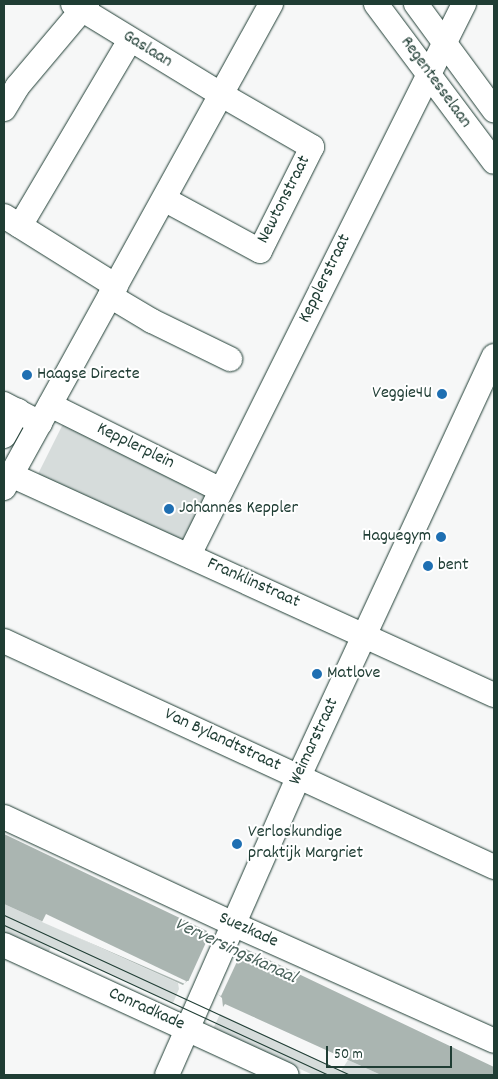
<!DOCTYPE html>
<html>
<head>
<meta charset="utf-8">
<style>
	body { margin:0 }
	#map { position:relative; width:498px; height:1079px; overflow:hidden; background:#f6f7f7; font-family:Dekko,sans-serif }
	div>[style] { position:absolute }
	.green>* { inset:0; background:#d6dcdb }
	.water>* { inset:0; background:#aab5b1 }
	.pier>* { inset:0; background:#f6f7f7 }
	.roads { filter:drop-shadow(0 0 1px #1f3d34) drop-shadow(0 0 1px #1f3d34) }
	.minor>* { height:24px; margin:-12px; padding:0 12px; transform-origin:12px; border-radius:12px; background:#fff }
	.tram>* { height:1px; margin:-0.5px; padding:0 0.5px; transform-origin:0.5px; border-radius:0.5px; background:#1f3d34 }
	.dots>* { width:14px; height:14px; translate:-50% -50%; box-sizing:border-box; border:2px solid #fff; border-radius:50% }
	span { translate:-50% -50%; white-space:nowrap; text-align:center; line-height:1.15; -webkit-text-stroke:4px #fff; paint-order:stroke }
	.street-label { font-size:18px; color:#1f3d34 }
	.poi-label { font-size:18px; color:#1f3d34 }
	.left { translate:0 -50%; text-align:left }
	.right { translate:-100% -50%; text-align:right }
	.water-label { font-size:19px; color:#49615a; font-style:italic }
	.frame { position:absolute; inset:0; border:5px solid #1f3d34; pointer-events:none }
	.scale { position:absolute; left:326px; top:1046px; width:126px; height:22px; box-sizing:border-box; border:2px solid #1f3d34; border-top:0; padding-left:6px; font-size:15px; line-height:18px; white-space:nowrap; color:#1f3d34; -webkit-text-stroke:4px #fff; paint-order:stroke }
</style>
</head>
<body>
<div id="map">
	<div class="green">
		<div style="clip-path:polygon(64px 422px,209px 492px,183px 545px,38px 474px)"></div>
		<div style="clip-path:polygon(4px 904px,178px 983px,179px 989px,173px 1003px,51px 947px,48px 953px,4px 932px)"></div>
		<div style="clip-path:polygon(220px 1014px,341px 1071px,348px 1060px,381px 1075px,313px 1075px,213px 1029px)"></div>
	</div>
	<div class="water">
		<div style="clip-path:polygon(4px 834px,207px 931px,207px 937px,210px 940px,238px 953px,242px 954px,246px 949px,494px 1067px,494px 1075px,381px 1075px,225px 1004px,223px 1007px,222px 998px,219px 995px,190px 981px,187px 981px,183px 985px,4px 904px)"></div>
	</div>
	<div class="pier">
		<div style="clip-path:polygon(46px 914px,186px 981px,185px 984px,42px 922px)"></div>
		<div style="clip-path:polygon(208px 938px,241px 953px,221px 996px,188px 982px)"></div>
	</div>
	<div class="roads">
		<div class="minor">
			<div style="left:73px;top:4px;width:175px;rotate:31.4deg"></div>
			<div style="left:222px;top:95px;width:104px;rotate:30deg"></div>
			<div style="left:312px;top:147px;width:116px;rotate:116.6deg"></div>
			<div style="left:260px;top:251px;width:109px;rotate:-151.6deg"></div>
			<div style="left:376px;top:4px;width:197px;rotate:53.2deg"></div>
			<div style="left:416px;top:4px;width:132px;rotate:53.7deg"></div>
			<div style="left:4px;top:109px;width:26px;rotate:-59deg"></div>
			<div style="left:17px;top:87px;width:109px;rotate:-49.9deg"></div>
			<div style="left:4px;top:216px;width:132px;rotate:32deg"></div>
			<div style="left:20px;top:226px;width:216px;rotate:-59.4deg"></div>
			<div style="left:110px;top:296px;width:49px;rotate:30.8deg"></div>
			<div style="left:152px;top:321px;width:87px;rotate:26deg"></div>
			<div style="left:4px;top:404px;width:41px;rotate:27.8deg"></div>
			<div style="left:50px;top:405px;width:191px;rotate:26.4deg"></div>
			<div style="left:4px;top:436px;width:29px;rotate:-61deg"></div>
			<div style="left:11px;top:475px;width:531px;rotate:24.49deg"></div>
			<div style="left:4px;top:488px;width:553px;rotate:-61.12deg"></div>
			<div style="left:189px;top:555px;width:616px;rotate:-63.48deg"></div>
			<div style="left:4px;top:641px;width:540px;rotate:24.76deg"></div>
			<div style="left:4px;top:817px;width:253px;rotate:25deg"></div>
			<div style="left:233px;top:924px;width:286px;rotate:24.1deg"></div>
			<div style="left:4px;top:945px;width:311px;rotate:24.7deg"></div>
			<div style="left:167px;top:1075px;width:327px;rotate:-66.2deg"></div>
			<div style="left:299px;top:776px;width:463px;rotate:-65.1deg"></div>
		</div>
	</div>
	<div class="tram">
		<div style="left:4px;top:915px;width:382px;rotate:24.8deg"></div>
		<div style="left:4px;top:925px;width:357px;rotate:24.8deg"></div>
	</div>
	<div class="dots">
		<div style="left:27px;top:375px;background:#1f6fb2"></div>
		<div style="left:442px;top:394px;background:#1f6fb2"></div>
		<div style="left:169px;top:509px;background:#1f6fb2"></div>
		<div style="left:441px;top:537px;background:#1f6fb2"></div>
		<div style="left:428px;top:566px;background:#1f6fb2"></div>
		<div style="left:317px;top:674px;background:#1f6fb2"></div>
		<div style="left:237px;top:844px;background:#1f6fb2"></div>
	</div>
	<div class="street-label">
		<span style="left:147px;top:50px;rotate:32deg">Gaslaan</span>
		<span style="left:435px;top:83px;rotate:54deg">Regentesselaan</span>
		<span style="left:285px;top:200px;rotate:-63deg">Newtonstraat</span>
		<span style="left:326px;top:279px;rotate:-64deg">Kepplerstraat</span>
		<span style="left:135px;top:447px;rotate:26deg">Kepplerplein</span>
		<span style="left:253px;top:584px;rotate:24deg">Franklinstraat</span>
		<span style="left:222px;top:741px;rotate:25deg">Van Bylandtstraat</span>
		<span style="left:315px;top:742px;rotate:-65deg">Weimarstraat</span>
		<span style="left:248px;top:931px;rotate:24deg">Suezkade</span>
		<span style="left:146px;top:1010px;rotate:24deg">Conradkade</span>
	</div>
	<div class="poi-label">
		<span class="left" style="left:37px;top:375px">Haagse Directe</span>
		<span class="right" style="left:432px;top:394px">Veggie4U</span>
		<span class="left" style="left:179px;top:509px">Johannes Keppler</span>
		<span class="right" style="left:431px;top:537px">Haguegym</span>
		<span class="left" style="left:438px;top:566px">bent</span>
		<span class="left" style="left:327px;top:674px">Matlove</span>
		<span class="left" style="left:248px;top:844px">Verloskundige<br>praktijk Margriet</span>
	</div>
	<div class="water-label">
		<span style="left:235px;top:952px;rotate:25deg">Verversingskanaal</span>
	</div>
	<div class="frame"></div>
	<div class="scale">50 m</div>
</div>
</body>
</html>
